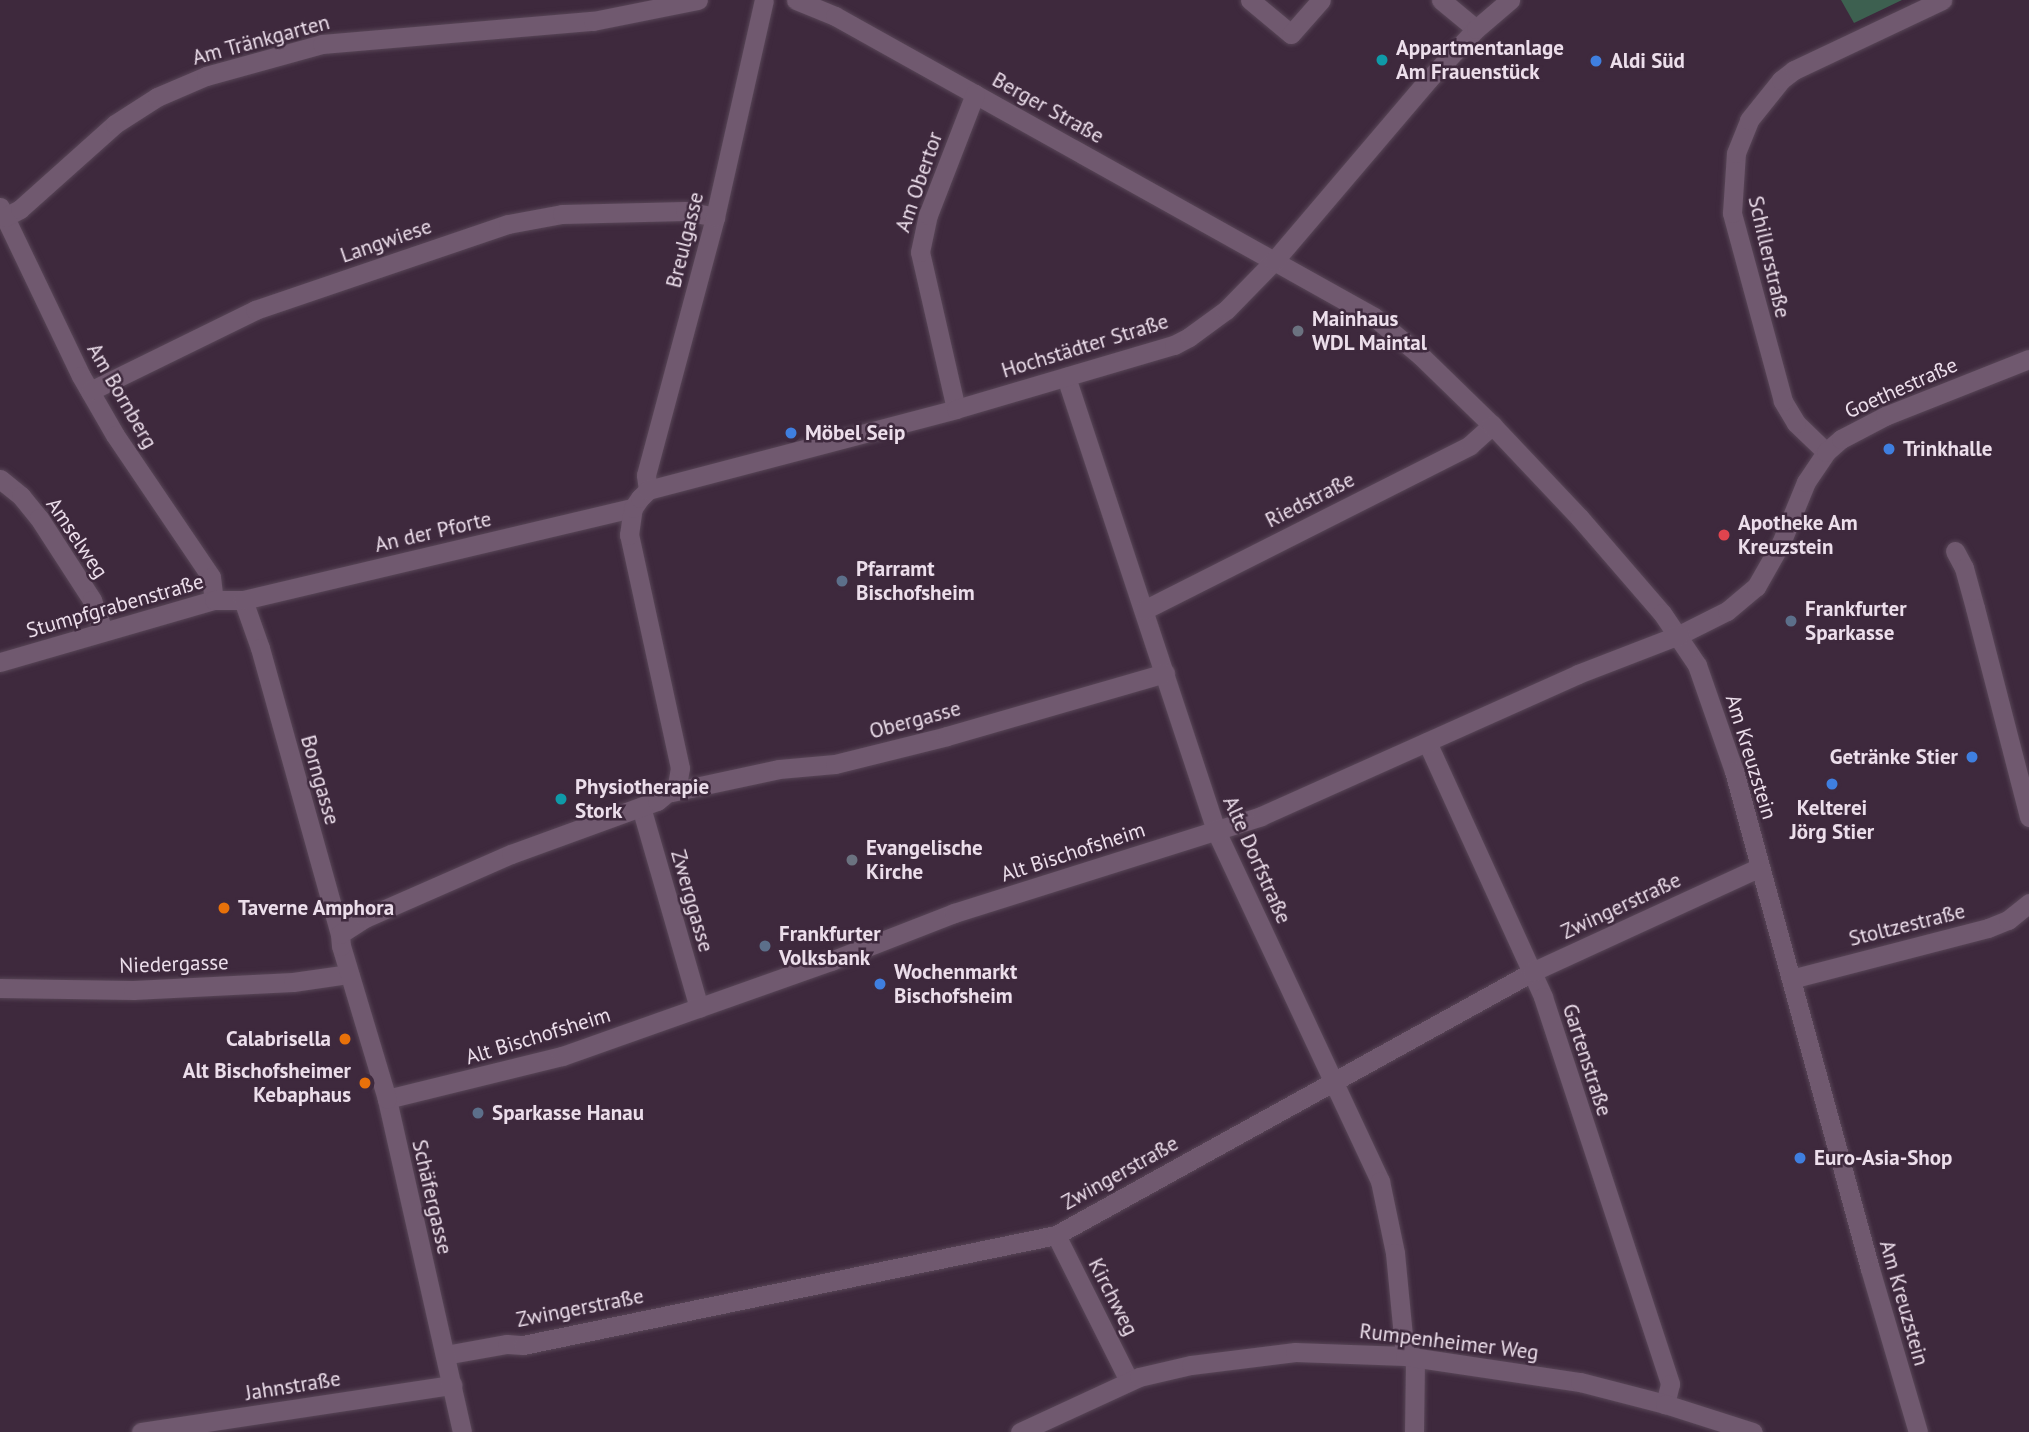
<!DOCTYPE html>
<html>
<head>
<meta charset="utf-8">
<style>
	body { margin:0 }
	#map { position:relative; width:2029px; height:1432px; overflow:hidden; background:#3e293d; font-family:"PT Sans",sans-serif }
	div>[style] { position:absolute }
	.green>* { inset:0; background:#3d6050 }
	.roads { filter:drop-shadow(0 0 2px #584657) drop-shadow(0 0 2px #584657) }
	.minor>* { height:19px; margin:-9.5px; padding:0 9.5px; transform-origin:9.5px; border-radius:9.5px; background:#70596f }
	.tertiary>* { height:19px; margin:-9.5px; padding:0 9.5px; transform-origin:9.5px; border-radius:9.5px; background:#70596f }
	.dots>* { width:19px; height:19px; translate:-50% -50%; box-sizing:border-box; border:4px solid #3e293d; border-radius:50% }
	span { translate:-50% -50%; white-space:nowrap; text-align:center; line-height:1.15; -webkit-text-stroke:5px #3e293d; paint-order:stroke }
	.street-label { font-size:21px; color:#ecdeeb }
	.poi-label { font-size:21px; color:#ecdeeb; font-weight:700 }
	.left { translate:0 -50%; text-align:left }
	.right { translate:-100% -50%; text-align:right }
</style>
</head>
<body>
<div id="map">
	<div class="green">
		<div style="clip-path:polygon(1841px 0,1902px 0,1854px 23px)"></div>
	</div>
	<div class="roads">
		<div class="minor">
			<div style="left:796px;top:0;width:42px;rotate:22.3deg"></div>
			<div style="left:835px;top:16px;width:503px;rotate:29.17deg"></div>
			<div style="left:1250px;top:0;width:53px;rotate:39.7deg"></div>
			<div style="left:1291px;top:34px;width:45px;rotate:-48.6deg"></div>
			<div style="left:1441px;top:0;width:45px;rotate:39.6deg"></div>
			<div style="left:0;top:207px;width:187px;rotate:64.4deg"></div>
			<div style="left:81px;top:376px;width:68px;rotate:60deg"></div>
			<div style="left:115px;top:435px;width:171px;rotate:55.9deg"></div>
			<div style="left:211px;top:577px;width:23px;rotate:83deg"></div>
			<div style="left:5px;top:217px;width:17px;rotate:-28deg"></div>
			<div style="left:20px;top:209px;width:127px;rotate:-41.8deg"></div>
			<div style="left:115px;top:124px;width:50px;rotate:-32.7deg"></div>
			<div style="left:157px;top:97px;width:53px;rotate:-23.2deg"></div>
			<div style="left:206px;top:76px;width:120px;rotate:-15.4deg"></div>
			<div style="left:322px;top:44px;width:272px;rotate:-4.9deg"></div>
			<div style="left:593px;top:21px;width:107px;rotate:-11.3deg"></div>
			<div style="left:1066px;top:377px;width:478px;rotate:71.7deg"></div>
			<div style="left:1216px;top:831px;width:387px;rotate:64.9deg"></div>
			<div style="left:1380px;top:1181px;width:74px;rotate:78.2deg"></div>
			<div style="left:1395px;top:1253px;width:103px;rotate:84.5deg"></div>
			<div style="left:90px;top:391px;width:184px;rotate:-26.1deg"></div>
			<div style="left:255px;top:310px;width:267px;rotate:-18.8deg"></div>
			<div style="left:508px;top:224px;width:55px;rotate:-10.5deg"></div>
			<div style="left:562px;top:214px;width:123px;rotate:-1.4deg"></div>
			<div style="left:685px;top:211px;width:31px;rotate:11deg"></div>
			<div style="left:956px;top:409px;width:161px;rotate:-102.9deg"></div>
			<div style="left:920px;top:252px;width:38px;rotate:-78deg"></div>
			<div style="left:928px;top:215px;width:130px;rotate:-68.8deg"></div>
			<div style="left:1826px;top:452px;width:42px;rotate:-136deg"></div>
			<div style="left:1796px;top:423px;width:26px;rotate:-121deg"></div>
			<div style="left:1783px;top:401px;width:195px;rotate:-105.2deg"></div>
			<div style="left:1732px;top:213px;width:60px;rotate:-86.2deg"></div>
			<div style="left:1736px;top:153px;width:35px;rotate:-68deg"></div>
			<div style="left:1749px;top:120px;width:51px;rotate:-51.3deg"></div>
			<div style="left:1781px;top:80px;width:16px;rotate:-38deg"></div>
			<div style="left:1794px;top:70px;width:164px;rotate:-25.3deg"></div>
			<div style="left:0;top:479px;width:27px;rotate:39deg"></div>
			<div style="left:21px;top:496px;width:28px;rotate:51deg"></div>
			<div style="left:39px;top:518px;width:98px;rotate:57.1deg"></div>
			<div style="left:92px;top:600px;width:33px;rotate:70deg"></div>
			<div style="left:648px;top:490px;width:15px;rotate:-98deg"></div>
			<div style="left:646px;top:475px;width:267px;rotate:-75deg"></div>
			<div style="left:715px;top:217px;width:222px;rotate:-77.3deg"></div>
			<div style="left:1955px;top:551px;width:19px;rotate:62deg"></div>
			<div style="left:1964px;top:568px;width:41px;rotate:74.6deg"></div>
			<div style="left:1975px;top:608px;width:216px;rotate:75.5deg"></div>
			<div style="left:243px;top:600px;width:51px;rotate:70.5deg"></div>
			<div style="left:260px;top:648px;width:297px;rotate:74.4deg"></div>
			<div style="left:1144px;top:610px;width:365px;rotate:-26.8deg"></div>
			<div style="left:1470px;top:445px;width:30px;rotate:-42deg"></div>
			<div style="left:1679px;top:635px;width:54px;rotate:-26.6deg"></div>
			<div style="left:1727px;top:611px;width:38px;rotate:-40deg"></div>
			<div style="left:1756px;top:587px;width:51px;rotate:-60.4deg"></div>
			<div style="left:1781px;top:543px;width:66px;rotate:-67.7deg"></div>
			<div style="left:1806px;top:482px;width:36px;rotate:-56deg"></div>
			<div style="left:1826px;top:452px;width:20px;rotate:-41deg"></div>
			<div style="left:1841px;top:439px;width:50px;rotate:-27.6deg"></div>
			<div style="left:1885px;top:416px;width:155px;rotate:-21.6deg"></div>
			<div style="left:0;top:662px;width:223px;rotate:-16.2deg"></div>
			<div style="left:214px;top:600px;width:29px"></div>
			<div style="left:243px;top:600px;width:401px;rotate:-13.3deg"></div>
			<div style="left:1427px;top:742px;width:280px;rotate:65.5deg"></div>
			<div style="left:1543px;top:997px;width:407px;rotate:71.8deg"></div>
			<div style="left:1670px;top:1384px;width:21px;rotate:104deg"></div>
			<div style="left:672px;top:792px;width:109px;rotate:-12.1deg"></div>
			<div style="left:779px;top:769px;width:56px;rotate:-5.1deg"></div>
			<div style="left:835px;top:764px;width:115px;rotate:-14deg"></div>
			<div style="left:947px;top:736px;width:227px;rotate:-16.1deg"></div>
			<div style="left:641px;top:807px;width:209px;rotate:73.9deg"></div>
			<div style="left:1791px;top:979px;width:203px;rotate:-14.5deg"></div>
			<div style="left:1988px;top:928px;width:22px;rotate:-22deg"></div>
			<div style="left:2008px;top:920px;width:27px;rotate:-39deg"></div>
			<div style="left:0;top:988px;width:133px;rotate:0.9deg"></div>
			<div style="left:133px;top:990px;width:160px;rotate:-2.9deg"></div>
			<div style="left:293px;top:982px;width:57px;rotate:-8.1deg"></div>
			<div style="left:1056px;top:1235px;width:163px;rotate:63.4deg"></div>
			<div style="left:445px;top:1355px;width:63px;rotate:-10.1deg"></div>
			<div style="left:507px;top:1344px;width:16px;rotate:4deg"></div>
			<div style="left:523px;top:1345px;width:544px;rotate:-11.66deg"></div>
			<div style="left:1056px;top:1235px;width:544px;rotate:-28.92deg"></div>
			<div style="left:1532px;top:972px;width:251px;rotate:-24.7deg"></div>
			<div style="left:141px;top:1432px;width:315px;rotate:-8.6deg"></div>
			<div style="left:1414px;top:1432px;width:75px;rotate:-89.2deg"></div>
		</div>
		<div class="tertiary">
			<div style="left:1274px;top:261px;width:115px;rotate:29.2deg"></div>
			<div style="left:1374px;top:317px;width:61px;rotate:39.7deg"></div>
			<div style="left:1421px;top:356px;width:99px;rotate:44.2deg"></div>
			<div style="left:1492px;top:425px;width:127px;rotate:46.6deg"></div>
			<div style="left:1579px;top:517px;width:127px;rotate:49.2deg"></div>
			<div style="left:1662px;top:613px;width:63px;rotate:56.1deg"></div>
			<div style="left:1697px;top:665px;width:112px;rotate:70.8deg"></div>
			<div style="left:1734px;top:771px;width:516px;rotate:74.73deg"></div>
			<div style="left:1870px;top:1269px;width:170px;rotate:73.6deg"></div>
			<div style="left:387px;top:1099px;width:180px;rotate:-13.8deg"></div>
			<div style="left:562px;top:1056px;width:285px;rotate:-19.5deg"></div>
			<div style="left:831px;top:961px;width:132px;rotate:-21.3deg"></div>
			<div style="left:954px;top:913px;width:322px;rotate:-17.5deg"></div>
			<div style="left:1261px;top:816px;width:347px;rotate:-24.1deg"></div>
			<div style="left:1578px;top:674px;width:108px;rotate:-21.1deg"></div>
			<div style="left:462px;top:1432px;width:341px;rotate:-102.7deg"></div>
			<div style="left:387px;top:1099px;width:160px;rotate:-106.7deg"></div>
			<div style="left:341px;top:946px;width:12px;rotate:-95deg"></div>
			<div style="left:340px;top:934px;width:30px;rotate:-33deg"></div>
			<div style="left:365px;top:918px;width:159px;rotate:-23.7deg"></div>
			<div style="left:511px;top:854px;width:155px;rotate:-20deg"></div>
			<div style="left:657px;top:801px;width:26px;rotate:-39deg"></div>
			<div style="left:677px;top:785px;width:17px;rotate:-80deg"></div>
			<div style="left:680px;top:768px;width:239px;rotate:-102.3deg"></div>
			<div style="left:629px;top:535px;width:27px;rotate:-82deg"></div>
			<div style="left:633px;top:508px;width:12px;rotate:-55deg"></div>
			<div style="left:640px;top:498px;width:11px;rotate:-45deg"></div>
			<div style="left:648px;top:490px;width:318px;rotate:-14.7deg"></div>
			<div style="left:956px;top:409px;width:227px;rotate:-16.4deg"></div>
			<div style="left:1174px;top:345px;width:17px;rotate:-28deg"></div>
			<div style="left:1189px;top:337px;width:46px;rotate:-36.1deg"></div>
			<div style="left:1226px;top:310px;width:69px;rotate:-45.6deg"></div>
			<div style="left:1274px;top:261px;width:238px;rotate:-49.6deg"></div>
			<div style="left:1428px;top:80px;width:70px;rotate:-46.7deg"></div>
			<div style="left:1476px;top:29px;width:45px;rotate:-40.5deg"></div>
			<div style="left:1020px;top:1432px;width:131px;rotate:-24.8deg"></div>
			<div style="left:1139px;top:1377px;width:53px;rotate:-13deg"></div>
			<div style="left:1191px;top:1365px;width:105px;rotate:-7.1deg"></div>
			<div style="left:1295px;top:1352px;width:110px;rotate:2.1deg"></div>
			<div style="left:1405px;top:1356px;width:177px;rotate:8.5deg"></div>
			<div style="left:1580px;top:1382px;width:88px;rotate:14.5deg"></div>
			<div style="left:1665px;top:1404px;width:92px;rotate:17.7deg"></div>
		</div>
	</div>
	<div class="dots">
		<div style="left:1382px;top:60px;background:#0f9aa8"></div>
		<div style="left:1596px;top:61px;background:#3f7fe0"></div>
		<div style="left:1298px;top:331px;background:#6b7280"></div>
		<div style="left:791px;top:433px;background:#3f7fe0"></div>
		<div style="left:1889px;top:449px;background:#3f7fe0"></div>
		<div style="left:1724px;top:535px;background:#e0444e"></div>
		<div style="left:842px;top:581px;background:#5c6f8a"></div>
		<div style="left:1791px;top:621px;background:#5c6f8a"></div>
		<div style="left:1972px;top:757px;background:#3f7fe0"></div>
		<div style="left:1832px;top:784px;background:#3f7fe0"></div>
		<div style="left:561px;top:799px;background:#0f9aa8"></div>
		<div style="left:852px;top:860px;background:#6b7280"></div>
		<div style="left:224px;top:908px;background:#e8710a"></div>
		<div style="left:765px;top:946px;background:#5c6f8a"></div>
		<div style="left:880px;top:984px;background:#3f7fe0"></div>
		<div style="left:345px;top:1039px;background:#e8710a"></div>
		<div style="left:365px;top:1083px;background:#e8710a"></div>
		<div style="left:478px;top:1113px;background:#5c6f8a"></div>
		<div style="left:1800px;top:1158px;background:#3f7fe0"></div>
	</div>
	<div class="street-label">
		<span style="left:261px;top:40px;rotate:-15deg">Am Tränkgarten</span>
		<span style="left:1048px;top:108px;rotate:29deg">Berger Straße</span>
		<span style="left:919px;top:182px;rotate:-71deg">Am Obertor</span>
		<span style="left:685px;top:240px;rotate:-76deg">Breulgasse</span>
		<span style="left:386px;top:241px;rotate:-19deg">Langwiese</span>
		<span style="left:1769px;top:257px;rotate:77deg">Schillerstraße</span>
		<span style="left:1085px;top:346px;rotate:-17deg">Hochstädter Straße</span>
		<span style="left:1901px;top:388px;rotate:-24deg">Goethestraße</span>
		<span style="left:122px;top:396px;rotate:60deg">Am Bornberg</span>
		<span style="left:1310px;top:500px;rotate:-27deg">Riedstraße</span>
		<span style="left:433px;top:532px;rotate:-13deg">An der Pforte</span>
		<span style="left:77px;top:538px;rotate:56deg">Amselweg</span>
		<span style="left:115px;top:606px;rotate:-16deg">Stumpfgrabenstraße</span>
		<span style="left:915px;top:720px;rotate:-15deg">Obergasse</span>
		<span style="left:1751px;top:757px;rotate:73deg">Am Kreuzstein</span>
		<span style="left:320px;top:780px;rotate:74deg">Borngasse</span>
		<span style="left:1073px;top:852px;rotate:-18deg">Alt Bischofsheim</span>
		<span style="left:1257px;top:860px;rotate:66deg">Alte Dorfstraße</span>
		<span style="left:692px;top:901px;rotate:74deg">Zwerggasse</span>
		<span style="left:1621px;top:906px;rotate:-25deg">Zwingerstraße</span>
		<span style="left:1907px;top:925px;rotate:-14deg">Stoltzestraße</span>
		<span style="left:174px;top:964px;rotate:-2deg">Niedergasse</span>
		<span style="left:538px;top:1036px;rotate:-17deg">Alt Bischofsheim</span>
		<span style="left:1587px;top:1060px;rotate:72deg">Gartenstraße</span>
		<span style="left:1120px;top:1173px;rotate:-29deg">Zwingerstraße</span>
		<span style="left:432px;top:1197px;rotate:77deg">Schäfergasse</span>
		<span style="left:1113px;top:1297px;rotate:63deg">Kirchweg</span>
		<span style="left:1904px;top:1303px;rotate:74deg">Am Kreuzstein</span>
		<span style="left:580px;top:1308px;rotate:-11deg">Zwingerstraße</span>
		<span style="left:1449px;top:1342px;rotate:7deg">Rumpenheimer Weg</span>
		<span style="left:293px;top:1386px;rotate:-9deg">Jahnstraße</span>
	</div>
	<div class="poi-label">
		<span class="left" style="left:1396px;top:60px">Appartmentanlage<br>Am Frauenstück</span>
		<span class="left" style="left:1610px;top:61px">Aldi Süd</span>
		<span class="left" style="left:1312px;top:331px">Mainhaus<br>WDL Maintal</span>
		<span class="left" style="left:805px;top:433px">Möbel Seip</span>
		<span class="left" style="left:1903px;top:449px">Trinkhalle</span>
		<span class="left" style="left:1738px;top:535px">Apotheke Am<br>Kreuzstein</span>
		<span class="left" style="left:856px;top:581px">Pfarramt<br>Bischofsheim</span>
		<span class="left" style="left:1805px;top:621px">Frankfurter<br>Sparkasse</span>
		<span class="right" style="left:1958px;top:757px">Getränke Stier</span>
		<span class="left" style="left:575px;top:799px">Physiotherapie<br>Stork</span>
		<span style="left:1832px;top:820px">Kelterei<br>Jörg Stier</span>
		<span class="left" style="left:866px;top:860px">Evangelische<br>Kirche</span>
		<span class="left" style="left:238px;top:908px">Taverne Amphora</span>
		<span class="left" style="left:779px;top:946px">Frankfurter<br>Volksbank</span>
		<span class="left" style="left:894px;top:984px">Wochenmarkt<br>Bischofsheim</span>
		<span class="right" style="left:331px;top:1039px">Calabrisella</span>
		<span class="right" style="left:351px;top:1083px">Alt Bischofsheimer<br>Kebaphaus</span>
		<span class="left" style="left:492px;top:1113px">Sparkasse Hanau</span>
		<span class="left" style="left:1814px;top:1158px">Euro-Asia-Shop</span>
	</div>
</div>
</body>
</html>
